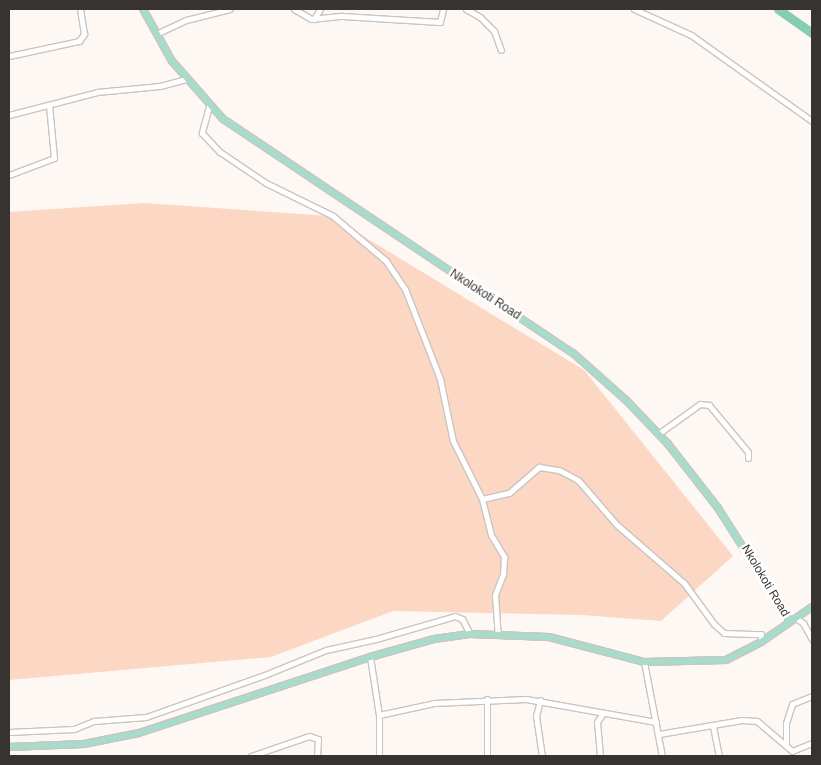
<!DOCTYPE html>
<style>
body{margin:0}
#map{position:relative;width:821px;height:765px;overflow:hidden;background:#fef8f4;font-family:Helvetica,sans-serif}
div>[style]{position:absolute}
.green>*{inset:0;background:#fbd7c4}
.river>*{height:9px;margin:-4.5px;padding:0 4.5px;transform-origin:4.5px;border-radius:4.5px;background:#87cdb6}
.roads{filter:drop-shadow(1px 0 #cbc4c0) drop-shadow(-1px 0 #cbc4c0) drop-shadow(0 1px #cbc4c0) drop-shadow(0 -1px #cbc4c0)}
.minor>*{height:5px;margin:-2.5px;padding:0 2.5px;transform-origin:2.5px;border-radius:2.5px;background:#fff}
.major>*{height:6px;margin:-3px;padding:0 3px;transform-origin:3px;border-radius:3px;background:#a7dccc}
span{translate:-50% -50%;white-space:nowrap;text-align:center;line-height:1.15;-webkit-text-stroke:5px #fff;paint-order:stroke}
.street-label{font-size:12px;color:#363331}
.frame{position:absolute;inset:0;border:10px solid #363331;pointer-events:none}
</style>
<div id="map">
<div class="green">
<div style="clip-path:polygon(144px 203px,330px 216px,584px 370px,733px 556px,661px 621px,582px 615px,393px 611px,271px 657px,9px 680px,9px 212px)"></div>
</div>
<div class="river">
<div style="left:778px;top:9px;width:42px;rotate:35.2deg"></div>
</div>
<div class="roads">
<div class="minor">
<div style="left:294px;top:9px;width:20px;rotate:30deg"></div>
<div style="left:311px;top:19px;width:31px;rotate:-6deg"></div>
<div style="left:342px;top:16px;width:98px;rotate:3.5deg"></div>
<div style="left:440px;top:22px;width:13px;rotate:-77deg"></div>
<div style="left:466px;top:9px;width:16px;rotate:30deg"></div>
<div style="left:480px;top:17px;width:20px;rotate:45deg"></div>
<div style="left:494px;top:31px;width:20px;rotate:70deg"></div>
<div style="left:634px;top:9px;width:63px;rotate:24.5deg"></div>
<div style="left:691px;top:35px;width:148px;rotate:35.4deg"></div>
<div style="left:314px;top:19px;width:12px;rotate:-59deg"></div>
<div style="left:156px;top:34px;width:33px;rotate:-25deg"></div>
<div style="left:186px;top:20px;width:45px;rotate:-14deg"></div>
<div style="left:9px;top:56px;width:72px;rotate:-12.1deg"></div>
<div style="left:79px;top:41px;width:9px;rotate:-54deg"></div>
<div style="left:84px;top:34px;width:25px;rotate:-99deg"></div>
<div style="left:209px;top:106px;width:28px;rotate:105deg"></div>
<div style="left:202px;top:133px;width:26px;rotate:47deg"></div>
<div style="left:220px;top:152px;width:55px;rotate:34deg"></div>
<div style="left:266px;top:183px;width:75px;rotate:26.2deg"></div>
<div style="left:333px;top:216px;width:70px;rotate:40.3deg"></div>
<div style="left:386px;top:261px;width:34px;rotate:56deg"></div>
<div style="left:405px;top:289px;width:97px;rotate:68.7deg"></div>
<div style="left:440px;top:379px;width:63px;rotate:78.2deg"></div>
<div style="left:453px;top:441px;width:65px;rotate:63.4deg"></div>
<div style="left:482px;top:499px;width:28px;rotate:-13deg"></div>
<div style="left:509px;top:493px;width:40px;rotate:-41deg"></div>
<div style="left:539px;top:467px;width:20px;rotate:9deg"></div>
<div style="left:559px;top:470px;width:21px;rotate:28deg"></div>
<div style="left:578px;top:480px;width:60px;rotate:49.1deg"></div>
<div style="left:617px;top:525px;width:89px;rotate:40.9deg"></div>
<div style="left:684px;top:583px;width:51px;rotate:53.8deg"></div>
<div style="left:714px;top:624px;width:13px;rotate:42deg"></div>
<div style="left:724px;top:633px;width:37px;rotate:2deg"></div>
<div style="left:761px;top:634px;width:8px;rotate:90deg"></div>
<div style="left:9px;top:115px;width:91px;rotate:-14.6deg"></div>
<div style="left:97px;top:92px;width:63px;rotate:-5.4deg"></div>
<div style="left:160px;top:86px;width:27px;rotate:-15deg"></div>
<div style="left:9px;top:175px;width:48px;rotate:-20.7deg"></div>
<div style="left:54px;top:158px;width:53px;rotate:-95.4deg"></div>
<div style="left:658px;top:434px;width:52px;rotate:-35.5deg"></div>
<div style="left:700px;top:404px;width:9px;rotate:6deg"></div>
<div style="left:709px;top:405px;width:61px;rotate:50.3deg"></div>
<div style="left:748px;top:452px;width:6px;rotate:90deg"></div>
<div style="left:482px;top:499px;width:37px;rotate:76deg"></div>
<div style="left:491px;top:535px;width:26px;rotate:59deg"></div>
<div style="left:504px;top:557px;width:17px;rotate:93deg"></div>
<div style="left:503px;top:574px;width:22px;rotate:111deg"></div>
<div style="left:495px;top:595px;width:39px;rotate:86deg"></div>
<div style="left:796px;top:618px;width:9px;rotate:36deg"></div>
<div style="left:803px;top:623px;width:18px;rotate:61deg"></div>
<div style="left:370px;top:657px;width:59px;rotate:81.2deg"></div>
<div style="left:379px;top:715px;width:41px;rotate:90deg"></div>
<div style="left:644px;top:662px;width:96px;rotate:79.2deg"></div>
<div style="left:540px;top:700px;width:16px;rotate:104deg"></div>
<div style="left:536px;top:716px;width:40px;rotate:81.5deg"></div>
<div style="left:379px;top:715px;width:56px;rotate:-12.3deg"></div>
<div style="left:434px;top:703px;width:92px;rotate:-2.5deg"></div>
<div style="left:526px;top:699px;width:132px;rotate:10deg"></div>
<div style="left:713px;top:726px;width:31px;rotate:79deg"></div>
<div style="left:9px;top:732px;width:65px;rotate:-2.6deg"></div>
<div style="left:74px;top:729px;width:22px;rotate:-22deg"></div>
<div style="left:94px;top:721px;width:52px;rotate:-4.4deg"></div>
<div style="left:146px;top:717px;width:123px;rotate:-19.5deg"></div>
<div style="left:262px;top:676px;width:69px;rotate:-22.1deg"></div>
<div style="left:326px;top:650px;width:51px;rotate:-12.4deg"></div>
<div style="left:376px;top:639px;width:82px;rotate:-16.2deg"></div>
<div style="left:455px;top:616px;width:8px;rotate:23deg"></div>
<div style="left:462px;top:619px;width:17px;rotate:62deg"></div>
<div style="left:659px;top:734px;width:84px;rotate:-9.6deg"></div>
<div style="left:742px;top:720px;width:15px;rotate:4deg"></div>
<div style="left:757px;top:721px;width:46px;rotate:40.6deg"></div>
<div style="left:786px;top:743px;width:20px;rotate:-90deg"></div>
<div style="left:786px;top:723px;width:20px;rotate:-72deg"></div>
<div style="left:792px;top:704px;width:22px;rotate:-22deg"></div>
<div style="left:792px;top:751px;width:22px;rotate:-22deg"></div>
<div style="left:251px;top:756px;width:61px;rotate:-19deg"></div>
<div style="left:309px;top:736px;width:9px;rotate:18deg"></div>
<div style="left:318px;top:739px;width:17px;rotate:93deg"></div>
<div style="left:487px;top:756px;width:57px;rotate:-90deg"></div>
<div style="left:600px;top:756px;width:34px;rotate:-95deg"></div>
<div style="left:597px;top:722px;width:11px;rotate:-56deg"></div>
</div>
<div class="major">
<div style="left:143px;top:9px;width:60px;rotate:60.9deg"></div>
<div style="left:172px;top:61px;width:77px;rotate:48.7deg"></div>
<div style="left:223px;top:119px;width:421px;rotate:33.8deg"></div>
<div style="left:573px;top:353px;width:71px;rotate:41.6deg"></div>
<div style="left:626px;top:400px;width:61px;rotate:46.3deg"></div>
<div style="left:668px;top:444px;width:81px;rotate:52deg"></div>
<div style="left:718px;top:508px;width:134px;rotate:57.5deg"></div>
<div style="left:9px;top:747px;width:75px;rotate:-2.3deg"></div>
<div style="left:84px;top:744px;width:56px;rotate:-11.3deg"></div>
<div style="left:139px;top:733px;width:243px;rotate:-18.2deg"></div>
<div style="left:370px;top:657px;width:66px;rotate:-15.7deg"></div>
<div style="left:434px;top:639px;width:36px;rotate:-8deg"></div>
<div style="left:470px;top:634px;width:79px;rotate:2.2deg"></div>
<div style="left:549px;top:637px;width:98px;rotate:14.7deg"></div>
<div style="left:644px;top:662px;width:82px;rotate:-1.4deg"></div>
<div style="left:726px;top:660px;width:39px;rotate:-27deg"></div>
<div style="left:761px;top:642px;width:62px;rotate:-34.5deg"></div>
</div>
</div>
<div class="street-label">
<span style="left:485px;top:295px;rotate:33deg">Nkolokoti Road</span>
<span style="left:765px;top:581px;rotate:59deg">Nkolokoti Road</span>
</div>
<div class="frame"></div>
</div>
